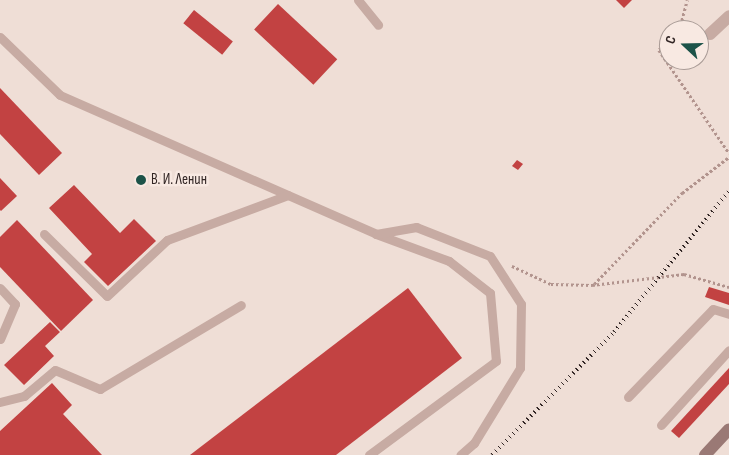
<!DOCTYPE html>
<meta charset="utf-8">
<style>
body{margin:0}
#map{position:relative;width:729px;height:455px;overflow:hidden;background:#efded6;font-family:"Sofia Sans Condensed",sans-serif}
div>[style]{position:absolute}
.building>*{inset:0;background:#c24242;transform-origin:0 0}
.path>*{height:2.5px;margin-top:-1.25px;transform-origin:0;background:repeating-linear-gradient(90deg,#b2948e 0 2.5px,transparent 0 5px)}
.lane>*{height:9px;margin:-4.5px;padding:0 4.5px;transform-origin:4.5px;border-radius:4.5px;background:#c7aba3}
.street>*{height:12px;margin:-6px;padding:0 6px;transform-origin:6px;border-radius:6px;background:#c7aba3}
.secondary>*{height:12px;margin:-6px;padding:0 6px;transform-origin:6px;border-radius:6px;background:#9a7975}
.rail>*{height:4px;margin-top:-2px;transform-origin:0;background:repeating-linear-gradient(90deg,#322625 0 1px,transparent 0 5px)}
.dots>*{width:14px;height:14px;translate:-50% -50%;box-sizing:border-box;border:2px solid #f8e9e2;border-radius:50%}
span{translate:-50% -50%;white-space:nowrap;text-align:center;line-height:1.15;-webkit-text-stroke:5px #f8e9e2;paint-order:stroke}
.poi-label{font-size:15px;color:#322625}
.left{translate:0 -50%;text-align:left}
.north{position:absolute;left:659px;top:20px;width:50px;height:50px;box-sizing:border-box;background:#f8e9e2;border:1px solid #a99b96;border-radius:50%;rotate:291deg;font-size:14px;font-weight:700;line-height:20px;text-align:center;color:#322625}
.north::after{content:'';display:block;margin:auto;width:18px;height:22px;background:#1c5248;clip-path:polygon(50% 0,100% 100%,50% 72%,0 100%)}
</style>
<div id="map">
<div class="building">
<div style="clip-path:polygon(616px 0,632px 0,624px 8px)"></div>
<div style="left:278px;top:4px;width:81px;height:35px;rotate:43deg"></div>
<div style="left:194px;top:10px;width:50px;height:17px;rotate:39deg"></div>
<div style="clip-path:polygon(0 88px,62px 153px,39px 175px,0 134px)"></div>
<div style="clip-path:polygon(517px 160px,523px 164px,518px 170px,512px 166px)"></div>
<div style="clip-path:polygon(0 178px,17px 196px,1px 211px,0 210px)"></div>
<div style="clip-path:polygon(74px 185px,120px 233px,134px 219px,156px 241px,108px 286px,84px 262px,92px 254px,49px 208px)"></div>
<div style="clip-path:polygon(17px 220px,93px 300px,61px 331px,0 267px,0 237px)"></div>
<div style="clip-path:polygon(709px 287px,729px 293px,729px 305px,705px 297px)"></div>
<div style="clip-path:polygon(408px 288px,462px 358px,336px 455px,190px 455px)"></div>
<div style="clip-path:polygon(50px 322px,60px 332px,45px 346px,54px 356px,24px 385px,4px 365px)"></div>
<div style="clip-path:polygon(729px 368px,729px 384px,679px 438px,671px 431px)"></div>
<div style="clip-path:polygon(52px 383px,72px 405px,63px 414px,102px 455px,0 455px,0 431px)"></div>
</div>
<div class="path">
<div style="left:679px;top:30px;width:31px;rotate:-75deg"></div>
<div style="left:669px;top:42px;width:13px;rotate:141deg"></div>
<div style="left:659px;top:50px;width:125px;rotate:55.8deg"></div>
<div style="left:512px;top:266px;width:43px;rotate:24.8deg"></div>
<div style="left:551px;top:284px;width:41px;rotate:1.4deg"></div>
<div style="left:592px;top:285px;width:93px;rotate:-6.8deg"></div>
<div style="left:684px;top:274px;width:47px;rotate:16.1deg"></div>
<div style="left:594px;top:284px;width:127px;rotate:-46deg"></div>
<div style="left:682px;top:193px;width:59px;rotate:-37.5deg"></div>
</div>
<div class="lane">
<div style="left:358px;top:0;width:32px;rotate:51deg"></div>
<div style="left:0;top:37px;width:83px;rotate:44deg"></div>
<div style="left:60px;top:95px;width:345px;rotate:23.7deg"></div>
<div style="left:376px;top:234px;width:78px;rotate:20.3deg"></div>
<div style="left:449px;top:261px;width:52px;rotate:38deg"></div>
<div style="left:490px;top:293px;width:68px;rotate:85deg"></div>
<div style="left:496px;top:361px;width:158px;rotate:143.5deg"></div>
<div style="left:44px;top:234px;width:88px;rotate:44.5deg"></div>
<div style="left:107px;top:296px;width:82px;rotate:-43deg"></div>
<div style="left:167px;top:240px;width:129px;rotate:-20.4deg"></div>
<div style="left:376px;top:234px;width:41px;rotate:-9.9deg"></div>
<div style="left:416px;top:227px;width:79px;rotate:21.4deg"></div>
<div style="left:490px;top:256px;width:57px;rotate:57.1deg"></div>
<div style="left:521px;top:304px;width:64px;rotate:90.9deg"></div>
<div style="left:520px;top:368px;width:88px;rotate:121.5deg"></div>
<div style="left:474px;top:443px;width:18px;rotate:139deg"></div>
<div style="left:0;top:288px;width:22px;rotate:47deg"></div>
<div style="left:15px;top:304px;width:38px;rotate:113deg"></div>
<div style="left:628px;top:397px;width:122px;rotate:-46deg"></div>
<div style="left:713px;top:309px;width:17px;rotate:17deg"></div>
<div style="left:0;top:402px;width:25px;rotate:-14deg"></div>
<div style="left:24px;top:396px;width:40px;rotate:-40deg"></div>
<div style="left:55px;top:370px;width:49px;rotate:22.9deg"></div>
<div style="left:100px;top:389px;width:164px;rotate:-30.8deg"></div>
<div style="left:661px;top:425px;width:101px;rotate:-47.8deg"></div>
</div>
<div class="street">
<div style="left:710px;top:34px;width:26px;rotate:-43deg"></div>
</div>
<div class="secondary">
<div style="left:705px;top:455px;width:35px;rotate:-47deg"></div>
</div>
<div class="rail">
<div style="left:492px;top:455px;width:173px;rotate:-45.2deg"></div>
<div style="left:614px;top:332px;width:182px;rotate:-50.8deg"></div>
</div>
<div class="dots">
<div style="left:141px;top:180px;background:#1c5248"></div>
</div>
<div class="poi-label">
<span class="left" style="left:151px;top:180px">В. И. Ленин</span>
</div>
<div class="north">С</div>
</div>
